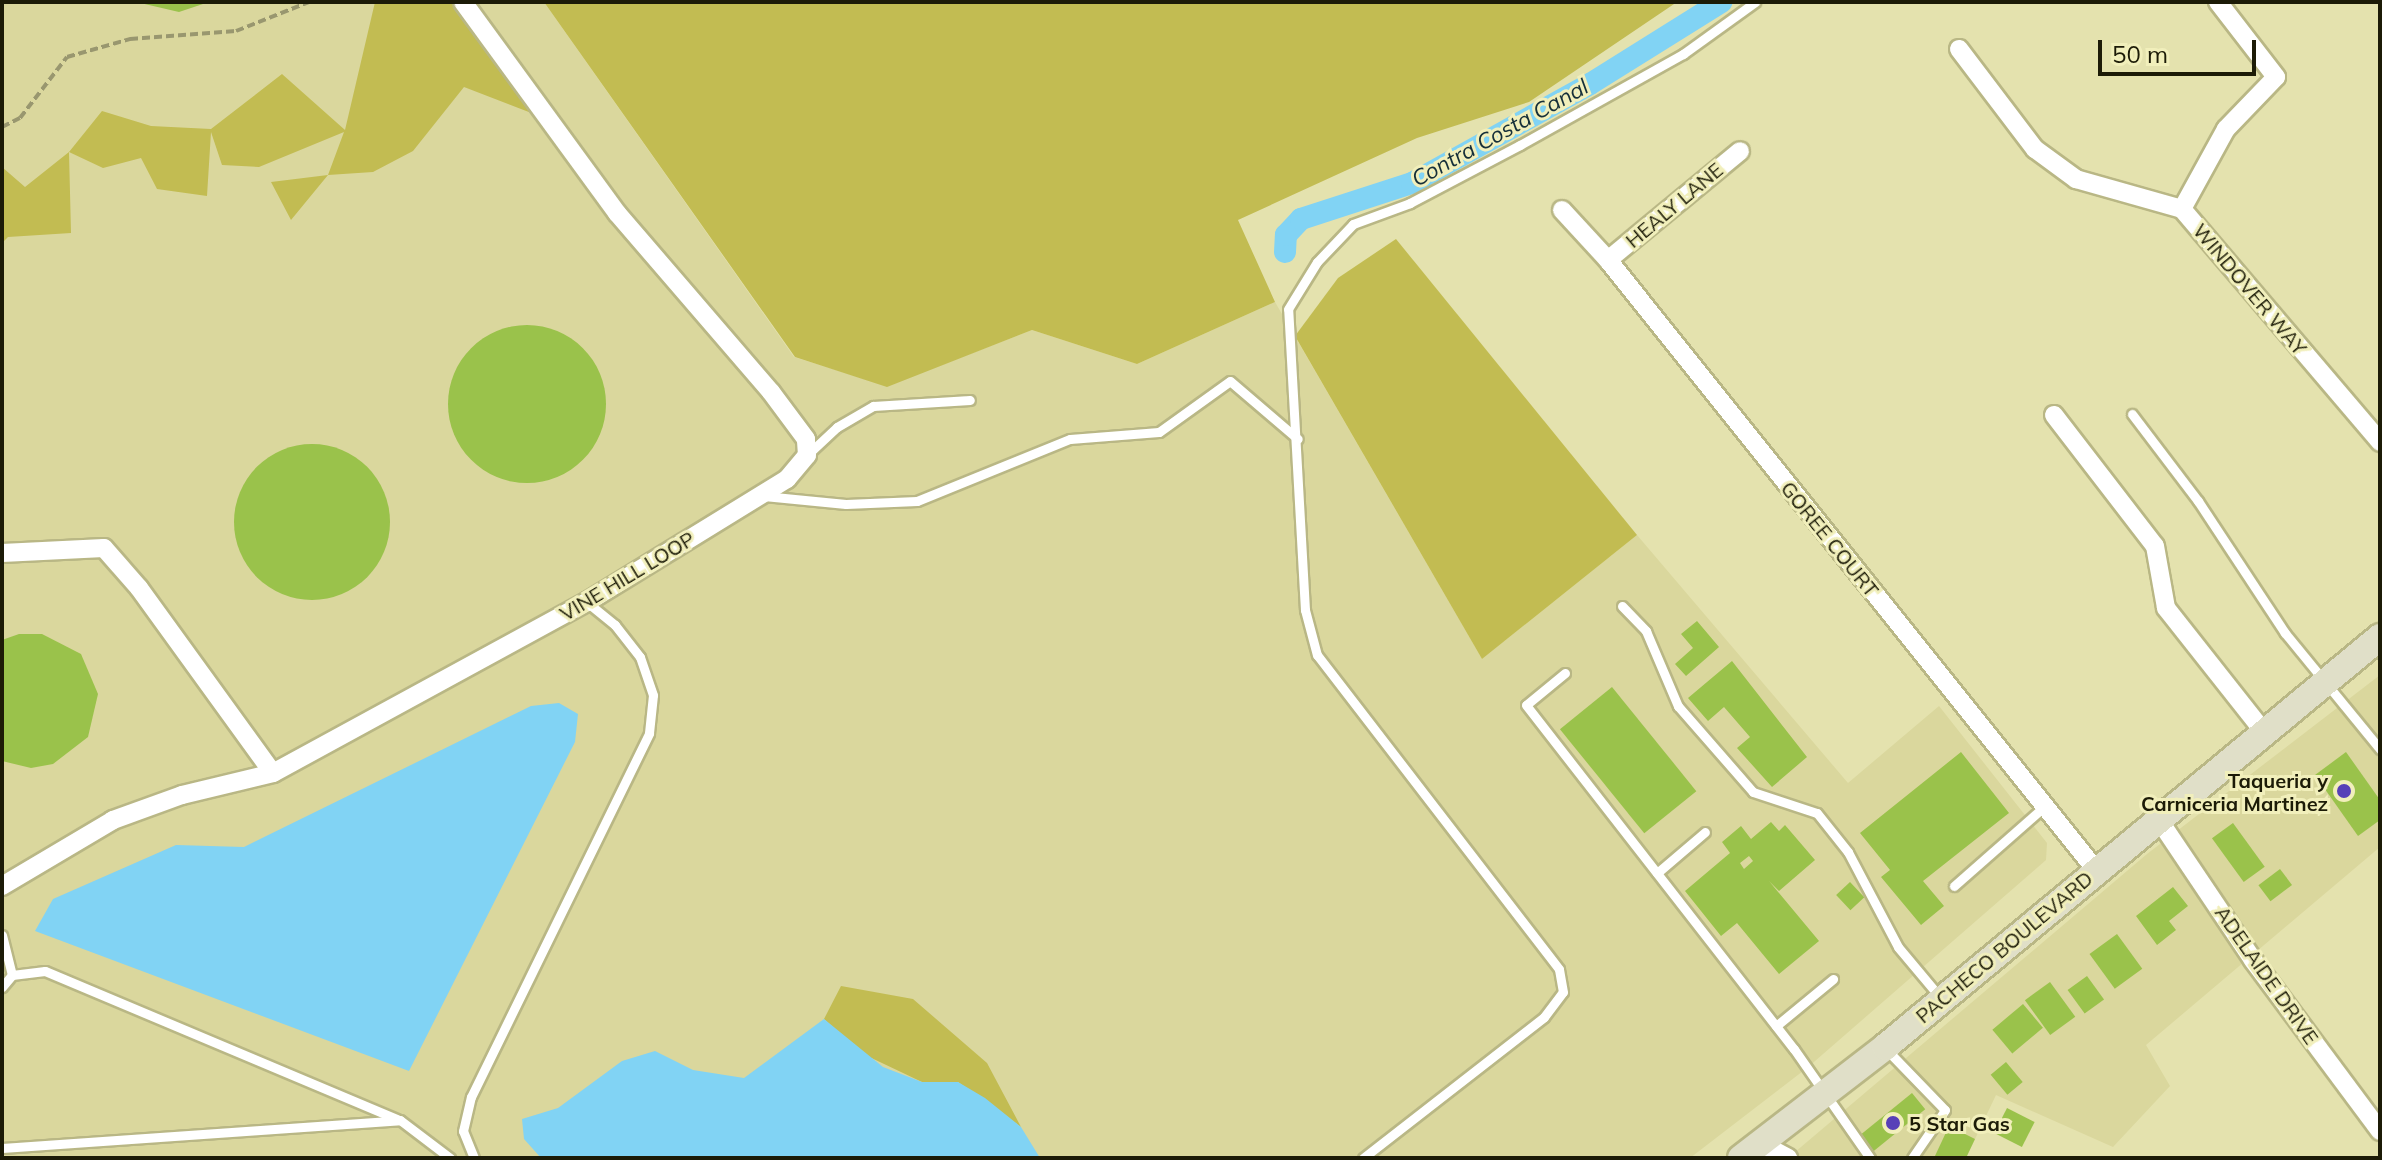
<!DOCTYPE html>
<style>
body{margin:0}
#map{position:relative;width:2382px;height:1160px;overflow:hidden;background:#e4e2ae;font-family:Mulish,sans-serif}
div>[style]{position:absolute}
.built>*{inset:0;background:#dad79d}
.green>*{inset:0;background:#c2bc52}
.water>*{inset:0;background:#81d3f4}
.canal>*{height:22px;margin:-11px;padding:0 11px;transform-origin:11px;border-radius:11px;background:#81d3f4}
.building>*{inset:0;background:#9ac24b;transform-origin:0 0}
.round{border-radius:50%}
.path>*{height:4px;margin-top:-2px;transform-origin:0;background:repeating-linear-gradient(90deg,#99976f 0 8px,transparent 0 12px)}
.roads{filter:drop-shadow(2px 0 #b9b785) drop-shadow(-2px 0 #b9b785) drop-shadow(0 2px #b9b785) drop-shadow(0 -2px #b9b785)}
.service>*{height:9px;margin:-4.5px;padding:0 4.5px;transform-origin:4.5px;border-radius:4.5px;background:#fff}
.minor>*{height:18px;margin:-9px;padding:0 9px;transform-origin:9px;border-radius:9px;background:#fff}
.secondary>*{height:26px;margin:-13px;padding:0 13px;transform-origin:13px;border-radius:13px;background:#e0dfc8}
.dots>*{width:22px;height:22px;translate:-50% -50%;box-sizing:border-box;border:4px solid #f1efbb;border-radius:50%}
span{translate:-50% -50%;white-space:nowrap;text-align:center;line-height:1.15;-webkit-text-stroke:6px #f1efbb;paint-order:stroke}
.street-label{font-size:20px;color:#1c1b07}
.poi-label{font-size:20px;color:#1c1b07;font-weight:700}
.right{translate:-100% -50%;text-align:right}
.left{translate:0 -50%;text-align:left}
.water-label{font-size:22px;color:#152f39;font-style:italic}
.frame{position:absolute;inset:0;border:4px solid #1c1b07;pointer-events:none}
.scale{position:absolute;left:2098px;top:40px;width:158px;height:36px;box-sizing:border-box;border:4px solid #1c1b07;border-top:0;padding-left:10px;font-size:24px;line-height:28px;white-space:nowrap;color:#1c1b07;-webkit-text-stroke:6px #f1efbb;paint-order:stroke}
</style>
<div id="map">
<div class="built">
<div style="clip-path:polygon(2px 2px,544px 2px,794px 357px,887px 386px,1032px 330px,1137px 364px,1275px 302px,1482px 659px,1637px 535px,1848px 783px,1939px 706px,2047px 843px,2046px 860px,1807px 1068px,1690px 1158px,2px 1158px)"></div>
<div style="clip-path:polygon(2380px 675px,2380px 847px,2146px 1045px,2170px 1086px,2113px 1147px,1996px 1095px,1966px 1158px,1788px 1158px,2147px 854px)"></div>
</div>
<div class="green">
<div style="clip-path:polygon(375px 2px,463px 2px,547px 119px,464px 87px,413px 151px,373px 172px,328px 175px,291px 220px,271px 182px,328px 175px,344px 132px,259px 167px,222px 165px,211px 132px,207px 196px,157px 189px,141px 158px,103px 168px,69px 152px,71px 233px,8px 237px,2px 243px,2px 167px,25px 187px,69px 152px,102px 111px,151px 126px,211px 129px,282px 74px,345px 130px)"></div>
<div style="clip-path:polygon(544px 2px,1677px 2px,1529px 102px,1417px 138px,1238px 220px,1275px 302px,1137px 364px,1032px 330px,887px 387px,795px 357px)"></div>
<div style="clip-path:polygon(1396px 239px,1637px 535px,1482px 659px,1295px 336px,1338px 278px)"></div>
<div style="clip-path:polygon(841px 986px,913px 999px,987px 1063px,1021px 1127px,958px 1082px,922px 1082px,863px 1054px,824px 1019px)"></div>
</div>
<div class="water">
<div style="clip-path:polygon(559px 703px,578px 714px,575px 742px,409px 1071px,35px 931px,53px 899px,176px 845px,244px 847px,531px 706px)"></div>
<div style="clip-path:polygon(824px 1019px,883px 1067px,922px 1082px,958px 1082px,985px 1098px,1021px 1127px,1040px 1158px,541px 1158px,524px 1139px,522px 1119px,558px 1108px,622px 1061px,655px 1051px,693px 1070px,744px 1078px)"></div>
</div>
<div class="canal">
<div style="left:1285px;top:252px;width:17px;rotate:-87deg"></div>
<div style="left:1286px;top:235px;width:22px;rotate:-47deg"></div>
<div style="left:1301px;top:219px;width:117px;rotate:-18deg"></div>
<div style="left:1412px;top:183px;width:204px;rotate:-29.1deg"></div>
<div style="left:1590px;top:84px;width:155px;rotate:-32deg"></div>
</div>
<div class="building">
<div style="clip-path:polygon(136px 2px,209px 2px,179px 12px)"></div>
<div class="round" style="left:448px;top:325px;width:158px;height:158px"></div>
<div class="round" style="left:234px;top:444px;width:156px;height:156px"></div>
<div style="clip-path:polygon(1697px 621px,1719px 647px,1686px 676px,1675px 664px,1693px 648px,1681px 634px)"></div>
<div style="clip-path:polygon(19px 634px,42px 634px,81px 654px,98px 694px,88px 737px,53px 764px,31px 768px,2px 761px,2px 640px)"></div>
<div style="clip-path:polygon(1732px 661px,1807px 757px,1772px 787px,1737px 748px,1750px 737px,1724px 707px,1708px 721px,1688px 698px)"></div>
<div style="left:1612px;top:687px;width:134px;height:67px;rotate:51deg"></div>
<div style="clip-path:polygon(1961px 752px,2009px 813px,1923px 881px,1944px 906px,1921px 925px,1881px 877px,1890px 870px,1860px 833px)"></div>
<div style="clip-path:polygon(2346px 752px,2380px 800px,2380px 820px,2358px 836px,2315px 775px)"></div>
<div style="clip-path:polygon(evenodd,1771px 822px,1779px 831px,1785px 825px,1815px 860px,1779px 891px,1769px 881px,1819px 941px,1779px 974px,1737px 923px,1721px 936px,1685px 891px,1730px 853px,1722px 842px,1741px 826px,1751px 839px,1771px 822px,1749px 856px,1753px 861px,1744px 869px,1740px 863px,1749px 856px)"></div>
<div style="left:2233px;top:823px;width:54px;height:26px;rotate:54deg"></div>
<div style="left:2280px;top:869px;width:20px;height:27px;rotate:53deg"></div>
<div style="left:1850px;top:882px;width:21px;height:19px;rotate:47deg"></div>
<div style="clip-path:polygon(2173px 887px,2188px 906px,2169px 921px,2176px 930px,2157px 945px,2136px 916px)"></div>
<div style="left:2117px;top:934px;width:43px;height:34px;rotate:54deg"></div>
<div style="left:2087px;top:976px;width:29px;height:24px;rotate:54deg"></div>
<div style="left:2050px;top:982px;width:43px;height:31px;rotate:54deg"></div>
<div style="left:2023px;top:1004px;width:31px;height:40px;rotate:50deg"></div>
<div style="left:2006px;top:1062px;width:26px;height:20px;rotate:50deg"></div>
<div style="left:1912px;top:1093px;width:21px;height:67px;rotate:51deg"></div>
<div style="left:2007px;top:1108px;width:31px;height:28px;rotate:27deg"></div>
<div style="clip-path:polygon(1949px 1126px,1975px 1139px,1966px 1158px,1934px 1158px)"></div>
</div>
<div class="path">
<div style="left:2px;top:127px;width:20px;rotate:-27deg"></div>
<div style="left:20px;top:118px;width:77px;rotate:-52.4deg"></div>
<div style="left:67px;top:57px;width:66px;rotate:-15.9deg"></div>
<div style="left:130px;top:39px;width:106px;rotate:-4.3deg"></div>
<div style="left:236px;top:31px;width:79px;rotate:-21.7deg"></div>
</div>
<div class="roads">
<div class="service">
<div style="left:2132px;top:414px;width:109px;rotate:52.8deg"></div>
<div style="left:2198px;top:501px;width:158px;rotate:56.6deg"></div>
<div style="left:2285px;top:633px;width:150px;rotate:50.7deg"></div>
<div style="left:807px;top:455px;width:41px;rotate:-43deg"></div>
<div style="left:837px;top:427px;width:42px;rotate:-30.3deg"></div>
<div style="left:873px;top:406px;width:97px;rotate:-3.5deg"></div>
<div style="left:764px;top:496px;width:82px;rotate:5.6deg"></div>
<div style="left:846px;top:504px;width:71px;rotate:-2.4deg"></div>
<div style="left:917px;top:501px;width:165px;rotate:-22.1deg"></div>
<div style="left:1070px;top:439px;width:89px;rotate:-4.5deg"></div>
<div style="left:1159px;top:432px;width:87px;rotate:-35.7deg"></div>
<div style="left:1230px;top:381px;width:89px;rotate:40.5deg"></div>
<div style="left:1622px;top:606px;width:35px;rotate:46deg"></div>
<div style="left:1646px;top:631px;width:82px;rotate:66.9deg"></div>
<div style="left:1678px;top:706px;width:114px;rotate:48.9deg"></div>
<div style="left:1753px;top:792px;width:67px;rotate:18.2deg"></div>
<div style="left:1817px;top:813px;width:50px;rotate:51.5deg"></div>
<div style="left:1848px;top:852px;width:107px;rotate:62.2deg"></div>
<div style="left:1898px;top:947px;width:65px;rotate:50deg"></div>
<div style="left:1565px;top:673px;width:50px;rotate:140.6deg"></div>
<div style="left:1526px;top:705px;width:436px;rotate:52.1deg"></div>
<div style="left:1794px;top:1049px;width:133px;rotate:55.1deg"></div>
<div style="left:1657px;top:873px;width:63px;rotate:-40.5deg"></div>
<div style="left:1954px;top:886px;width:124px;rotate:-41.4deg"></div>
<div style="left:2px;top:935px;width:41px;rotate:76deg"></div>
<div style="left:12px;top:975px;width:16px;rotate:130deg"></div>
<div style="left:12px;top:975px;width:33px;rotate:-7deg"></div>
<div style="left:45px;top:971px;width:382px;rotate:22.8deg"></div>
<div style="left:1776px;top:1026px;width:74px;rotate:-39.5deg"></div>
<div style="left:1885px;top:1048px;width:86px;rotate:45.9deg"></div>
<div style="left:1945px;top:1110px;width:58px;rotate:124.5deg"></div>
<div style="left:2px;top:1148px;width:399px;rotate:-4deg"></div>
<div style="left:400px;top:1120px;width:63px;rotate:37.2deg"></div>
<div style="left:474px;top:1158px;width:29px;rotate:-112deg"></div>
<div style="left:463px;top:1131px;width:35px;rotate:-77deg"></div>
<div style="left:471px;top:1097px;width:405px;rotate:-63.9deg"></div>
<div style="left:649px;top:733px;width:38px;rotate:-84deg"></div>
<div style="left:653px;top:695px;width:40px;rotate:-108.9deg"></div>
<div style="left:640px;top:657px;width:41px;rotate:-128deg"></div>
<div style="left:615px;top:625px;width:36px;rotate:-141deg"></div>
<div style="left:1363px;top:1158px;width:229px;rotate:-37.9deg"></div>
<div style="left:1544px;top:1017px;width:31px;rotate:-53deg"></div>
<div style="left:1563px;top:992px;width:23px;rotate:-100deg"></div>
<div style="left:1559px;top:969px;width:396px;rotate:-127.6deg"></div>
<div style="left:1317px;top:655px;width:47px;rotate:-104.9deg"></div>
<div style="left:1305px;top:610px;width:301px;rotate:-93.2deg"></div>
<div style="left:1288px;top:309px;width:55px;rotate:-58.3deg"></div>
<div style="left:1317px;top:262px;width:52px;rotate:-46.5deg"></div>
<div style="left:1353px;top:224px;width:61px;rotate:-20.2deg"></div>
<div style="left:1410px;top:203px;width:124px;rotate:-27.8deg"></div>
<div style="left:1520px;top:145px;width:187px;rotate:-29.2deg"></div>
<div style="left:1683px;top:54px;width:89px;rotate:-35.8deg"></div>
</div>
<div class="minor">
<div style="left:1959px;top:49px;width:126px;rotate:52.8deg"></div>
<div style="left:2035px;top:149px;width:51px;rotate:36.2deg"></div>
<div style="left:2076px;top:179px;width:110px;rotate:15.8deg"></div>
<div style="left:2182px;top:209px;width:306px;rotate:49.6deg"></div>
<div style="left:2182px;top:209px;width:91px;rotate:-61.2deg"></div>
<div style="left:2226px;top:129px;width:72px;rotate:-46.1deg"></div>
<div style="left:2276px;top:77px;width:95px;rotate:-127.7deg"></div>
<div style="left:1562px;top:210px;width:68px;rotate:47.4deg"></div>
<div style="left:1608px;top:260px;width:780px;rotate:51.35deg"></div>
<div style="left:1608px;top:260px;width:171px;rotate:-39.5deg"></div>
<div style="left:2054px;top:415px;width:165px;rotate:52.4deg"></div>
<div style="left:2155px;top:546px;width:63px;rotate:79.9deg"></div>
<div style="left:2166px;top:608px;width:157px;rotate:51.7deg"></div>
<div style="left:2px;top:553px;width:102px;rotate:-2.8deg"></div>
<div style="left:104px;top:548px;width:53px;rotate:48.8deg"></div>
<div style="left:139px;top:588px;width:228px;rotate:54.1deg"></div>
<div style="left:273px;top:773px;width:358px;rotate:-28.6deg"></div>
<div style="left:587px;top:602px;width:235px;rotate:-31.6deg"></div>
<div style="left:787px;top:479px;width:31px;rotate:-50deg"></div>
<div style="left:807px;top:455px;width:16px;rotate:-94deg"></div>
<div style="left:806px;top:439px;width:59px;rotate:-126.7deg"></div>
<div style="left:771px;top:392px;width:236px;rotate:-130.7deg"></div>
<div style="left:617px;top:213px;width:261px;rotate:-126.1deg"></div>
<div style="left:2157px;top:817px;width:172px;rotate:56.1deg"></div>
<div style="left:2253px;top:960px;width:213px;rotate:53.4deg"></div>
<div style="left:2px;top:886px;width:129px;rotate:-30.7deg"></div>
<div style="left:113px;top:820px;width:73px;rotate:-19.9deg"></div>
<div style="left:182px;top:795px;width:94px;rotate:-13.6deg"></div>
<div style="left:1760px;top:1143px;width:32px;rotate:28deg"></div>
</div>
<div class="secondary">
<div style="left:1741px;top:1158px;width:182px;rotate:-37.6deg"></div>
<div style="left:1885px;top:1047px;width:643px;rotate:-39.63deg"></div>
</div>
</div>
<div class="dots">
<div style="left:2344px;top:791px;background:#5740b8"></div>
<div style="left:1893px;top:1123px;background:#5740b8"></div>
</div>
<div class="street-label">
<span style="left:1674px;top:205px;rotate:-40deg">HEALY LANE</span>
<span style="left:2250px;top:289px;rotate:50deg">WINDOVER WAY</span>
<span style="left:1830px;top:539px;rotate:51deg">GOREE COURT</span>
<span style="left:627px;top:576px;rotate:-31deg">VINE HILL LOOP</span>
<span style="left:2004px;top:947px;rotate:-40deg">PACHECO BOULEVARD</span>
<span style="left:2267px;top:975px;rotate:55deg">ADELAIDE DRIVE</span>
</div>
<div class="poi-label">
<span class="right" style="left:2328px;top:792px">Taqueria y<br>Carniceria Martinez</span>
<span class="left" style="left:1909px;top:1123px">5 Star Gas</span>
</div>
<div class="water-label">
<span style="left:1500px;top:133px;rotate:-29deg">Contra Costa Canal</span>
</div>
<div class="frame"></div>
<div class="scale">50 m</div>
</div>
